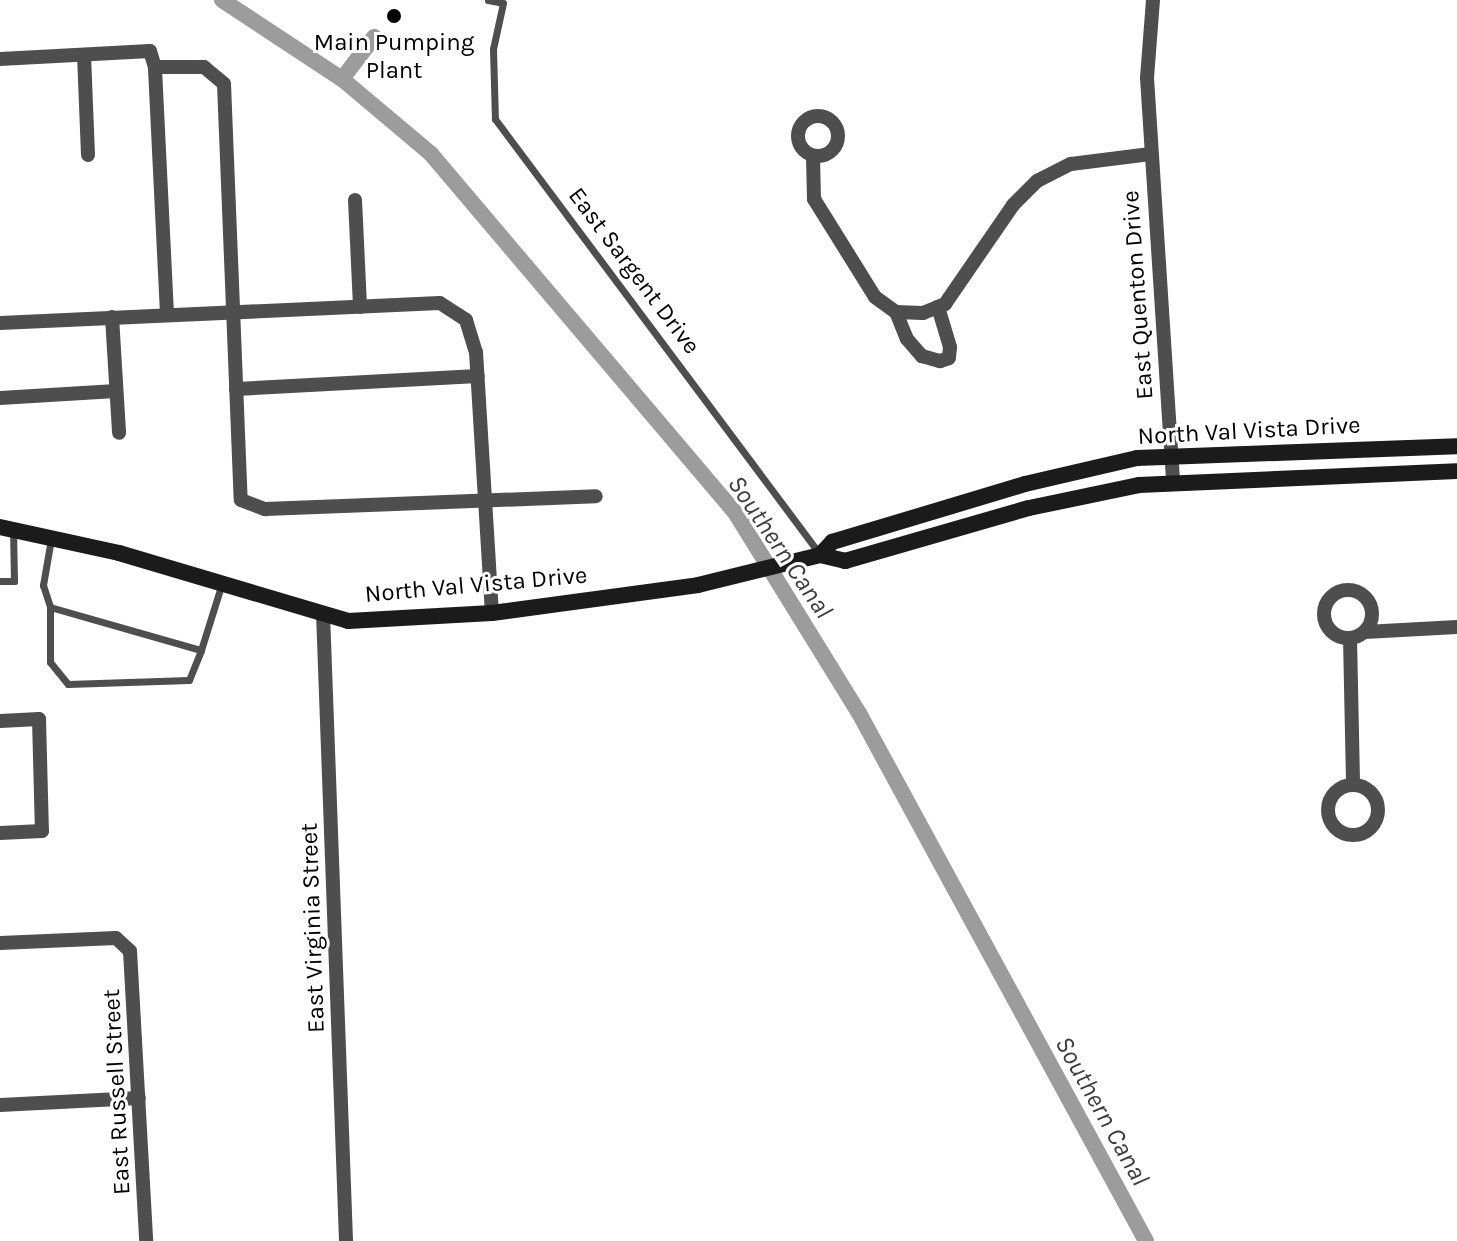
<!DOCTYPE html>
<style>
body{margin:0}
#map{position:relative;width:1457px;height:1241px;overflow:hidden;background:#fff;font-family:Karla,sans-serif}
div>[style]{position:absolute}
.canal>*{height:16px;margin:-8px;padding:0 8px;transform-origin:8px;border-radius:8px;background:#9c9c9c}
.lane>*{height:7px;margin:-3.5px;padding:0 3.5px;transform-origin:3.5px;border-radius:3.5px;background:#4e4e4e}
.street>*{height:14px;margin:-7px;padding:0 7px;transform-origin:7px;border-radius:7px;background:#4e4e4e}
.street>.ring{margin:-7px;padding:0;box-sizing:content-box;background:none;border:14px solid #4e4e4e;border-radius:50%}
.secondary>*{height:16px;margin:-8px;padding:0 8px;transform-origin:8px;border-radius:8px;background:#1b1b1b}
.dots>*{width:22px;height:22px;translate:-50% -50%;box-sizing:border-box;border:4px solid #fff;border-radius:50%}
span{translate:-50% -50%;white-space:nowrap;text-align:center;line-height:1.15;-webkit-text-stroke:6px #fff;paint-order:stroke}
.poi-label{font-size:24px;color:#000}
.street-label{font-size:24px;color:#000}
.water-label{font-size:26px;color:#3d3d3d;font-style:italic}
</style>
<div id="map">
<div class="canal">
<div style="left:222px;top:0;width:144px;rotate:33.4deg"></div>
<div style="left:342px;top:79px;width:116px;rotate:40.1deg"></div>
<div style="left:431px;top:154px;width:472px;rotate:49.7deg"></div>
<div style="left:736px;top:514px;width:234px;rotate:58.3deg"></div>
<div style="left:859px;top:713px;width:601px;rotate:61.47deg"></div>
<div style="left:342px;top:79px;width:53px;rotate:-52.7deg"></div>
</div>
<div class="lane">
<div style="left:488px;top:0;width:15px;rotate:11deg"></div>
<div style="left:503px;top:3px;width:47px;rotate:102.3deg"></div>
<div style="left:493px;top:49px;width:70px;rotate:88.4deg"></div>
<div style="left:495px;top:119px;width:542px;rotate:53.26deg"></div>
<div style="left:51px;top:539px;width:47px;rotate:99.9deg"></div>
<div style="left:43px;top:585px;width:23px;rotate:72deg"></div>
<div style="left:50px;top:607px;width:157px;rotate:15.9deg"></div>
<div style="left:201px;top:650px;width:67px;rotate:-72.6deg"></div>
<div style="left:0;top:581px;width:14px"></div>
<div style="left:14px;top:581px;width:52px;rotate:-91.1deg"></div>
<div style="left:50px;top:607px;width:55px;rotate:90deg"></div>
<div style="left:50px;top:662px;width:28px;rotate:51deg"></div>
<div style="left:68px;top:684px;width:121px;rotate:-1.9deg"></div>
<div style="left:189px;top:680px;width:32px;rotate:-68deg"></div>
</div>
<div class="street">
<div style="left:1153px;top:0;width:78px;rotate:94.4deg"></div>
<div style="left:1147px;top:78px;width:404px;rotate:86.3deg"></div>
<div style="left:84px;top:55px;width:100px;rotate:87.7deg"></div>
<div style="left:0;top:59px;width:150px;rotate:-3.1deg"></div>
<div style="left:150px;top:51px;width:17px;rotate:73deg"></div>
<div class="ring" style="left:798px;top:116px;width:26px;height:26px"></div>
<div style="left:813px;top:156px;width:43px;rotate:88.7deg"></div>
<div style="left:814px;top:199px;width:115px;rotate:58.1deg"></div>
<div style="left:875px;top:297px;width:26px;rotate:36deg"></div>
<div style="left:896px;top:312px;width:27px;rotate:2deg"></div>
<div style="left:923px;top:313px;width:24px;rotate:-22deg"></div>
<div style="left:945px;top:304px;width:120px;rotate:-55.5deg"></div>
<div style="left:1013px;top:205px;width:34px;rotate:-45deg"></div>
<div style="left:1037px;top:181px;width:38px;rotate:-27deg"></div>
<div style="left:1071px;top:164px;width:80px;rotate:-7.2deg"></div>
<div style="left:355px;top:200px;width:107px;rotate:87.3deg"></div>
<div style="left:896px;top:312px;width:29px;rotate:68deg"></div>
<div style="left:907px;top:339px;width:23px;rotate:49deg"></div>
<div style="left:922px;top:356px;width:19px;rotate:16deg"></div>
<div style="left:940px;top:361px;width:9px;rotate:-18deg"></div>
<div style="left:949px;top:358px;width:11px;rotate:-85deg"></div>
<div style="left:950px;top:347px;width:42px;rotate:-106.7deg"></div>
<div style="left:167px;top:314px;width:247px;rotate:-92.8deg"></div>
<div style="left:155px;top:67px;width:49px"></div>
<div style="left:204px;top:67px;width:26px;rotate:40deg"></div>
<div style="left:224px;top:84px;width:416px;rotate:87.7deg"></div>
<div style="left:241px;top:500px;width:26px;rotate:21deg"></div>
<div style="left:265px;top:509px;width:331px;rotate:-2.2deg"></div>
<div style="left:112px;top:317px;width:116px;rotate:86.5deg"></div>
<div style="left:0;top:323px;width:440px;rotate:-2.6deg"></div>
<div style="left:440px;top:303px;width:31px;rotate:33deg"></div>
<div style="left:466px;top:320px;width:34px;rotate:73deg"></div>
<div style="left:476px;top:352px;width:261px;rotate:86.5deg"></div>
<div style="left:236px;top:389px;width:242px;rotate:-3.1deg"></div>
<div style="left:0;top:398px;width:116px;rotate:-3.5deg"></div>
<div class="ring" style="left:1324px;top:590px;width:34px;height:34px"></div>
<div style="left:323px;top:613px;width:628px;rotate:87.9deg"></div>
<div style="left:1365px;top:632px;width:92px;rotate:-3.1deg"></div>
<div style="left:1350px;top:638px;width:147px;rotate:88.8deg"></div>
<div style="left:0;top:721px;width:39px;rotate:-3deg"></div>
<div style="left:39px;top:719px;width:112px;rotate:88.5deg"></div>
<div style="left:42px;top:831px;width:42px;rotate:177.3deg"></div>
<div class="ring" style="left:1328px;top:785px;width:36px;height:36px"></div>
<div style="left:0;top:943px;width:116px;rotate:-2.5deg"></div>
<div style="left:116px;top:938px;width:19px;rotate:43deg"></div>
<div style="left:130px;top:951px;width:290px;rotate:86.8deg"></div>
<div style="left:0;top:1105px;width:139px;rotate:-2.9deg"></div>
</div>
<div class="secondary">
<div style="left:0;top:527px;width:122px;rotate:12.3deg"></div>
<div style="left:119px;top:553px;width:239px;rotate:16.5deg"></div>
<div style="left:348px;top:621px;width:144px;rotate:-3.2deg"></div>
<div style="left:492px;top:613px;width:208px;rotate:-7.7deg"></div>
<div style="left:698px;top:585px;width:126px;rotate:-13.8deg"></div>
<div style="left:820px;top:555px;width:26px;rotate:13deg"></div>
<div style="left:845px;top:561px;width:191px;rotate:-16.1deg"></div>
<div style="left:1029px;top:508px;width:112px;rotate:-11.8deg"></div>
<div style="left:1139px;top:485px;width:318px;rotate:-2.5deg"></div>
<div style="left:820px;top:555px;width:18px;rotate:-47deg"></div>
<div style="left:832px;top:542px;width:202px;rotate:-16.7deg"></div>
<div style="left:1025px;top:484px;width:115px;rotate:-13.1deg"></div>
<div style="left:1137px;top:458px;width:320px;rotate:-2.1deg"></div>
</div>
<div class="dots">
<div style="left:394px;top:16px;background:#000"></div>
</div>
<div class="poi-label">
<span style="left:394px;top:57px">Main Pumping<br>Plant</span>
</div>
<div class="street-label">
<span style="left:634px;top:271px;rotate:53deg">East Sargent Drive</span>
<span style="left:1138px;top:295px;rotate:-94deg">East Quenton Drive</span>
<span style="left:1249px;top:431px;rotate:-3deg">North Val Vista Drive</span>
<span style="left:476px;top:585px;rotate:-5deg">North Val Vista Drive</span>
<span style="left:313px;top:928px;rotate:-92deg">East Virginia Street</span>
<span style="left:117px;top:1092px;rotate:-93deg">East Russell Street</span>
</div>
<div class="water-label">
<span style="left:780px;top:547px;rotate:56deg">Southern Canal</span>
<span style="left:1102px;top:1111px;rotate:61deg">Southern Canal</span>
</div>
</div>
